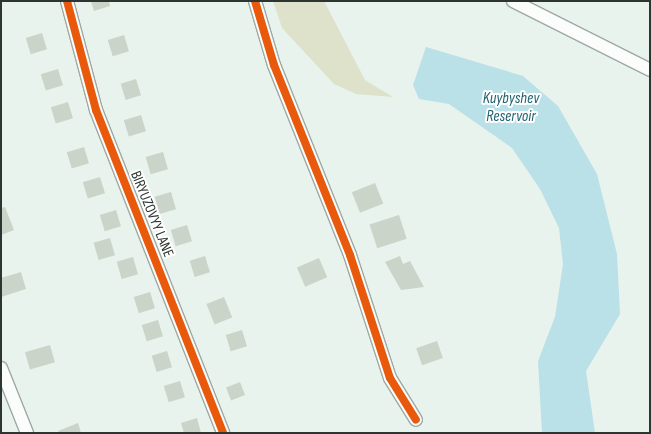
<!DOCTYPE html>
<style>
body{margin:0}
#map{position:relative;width:651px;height:434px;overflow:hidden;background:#e7f3ec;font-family:"Sofia Sans Condensed",sans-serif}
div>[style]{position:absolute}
.green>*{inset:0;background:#dfe2cb}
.water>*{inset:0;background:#bae0e8}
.building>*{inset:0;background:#cad4c9;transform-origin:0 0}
.roads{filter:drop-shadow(1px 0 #9fa8a3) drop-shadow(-1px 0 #9fa8a3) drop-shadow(0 1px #9fa8a3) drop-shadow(0 -1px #9fa8a3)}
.street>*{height:12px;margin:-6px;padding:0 6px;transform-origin:6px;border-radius:6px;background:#fbfdfc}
.cycleway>*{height:8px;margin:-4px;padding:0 4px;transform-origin:4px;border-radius:4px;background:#e8590c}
span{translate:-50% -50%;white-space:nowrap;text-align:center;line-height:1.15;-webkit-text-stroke:4px #fff;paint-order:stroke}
.street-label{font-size:15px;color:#2d3530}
.water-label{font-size:16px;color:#206170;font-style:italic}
.frame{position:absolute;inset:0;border:2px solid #2d3530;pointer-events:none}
</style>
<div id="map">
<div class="green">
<div style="clip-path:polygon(273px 1px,324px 1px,365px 80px,393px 97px,356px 94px,334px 84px,282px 28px)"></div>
</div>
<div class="water">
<div style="clip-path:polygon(426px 47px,523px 76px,558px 106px,597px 174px,617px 254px,620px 314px,586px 371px,595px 433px,542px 433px,538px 361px,555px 317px,563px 264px,559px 228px,540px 189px,512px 148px,449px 104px,419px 99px,413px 85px)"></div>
</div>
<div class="building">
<div style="clip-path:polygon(91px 1px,109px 1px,110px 6px,94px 11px)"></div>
<div style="left:42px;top:33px;width:17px;height:17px;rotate:73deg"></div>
<div style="left:124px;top:35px;width:17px;height:17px;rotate:73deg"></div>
<div style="left:58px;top:69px;width:17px;height:18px;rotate:73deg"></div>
<div style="left:136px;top:79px;width:17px;height:16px;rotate:73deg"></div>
<div style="left:68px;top:102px;width:17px;height:18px;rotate:73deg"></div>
<div style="left:141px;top:115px;width:17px;height:18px;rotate:73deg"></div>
<div style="left:84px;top:147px;width:17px;height:18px;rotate:73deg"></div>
<div style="left:163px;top:152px;width:18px;height:18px;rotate:74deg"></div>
<div style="left:100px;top:177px;width:17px;height:18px;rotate:73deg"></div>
<div style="left:375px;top:183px;width:22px;height:25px;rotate:68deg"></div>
<div style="left:171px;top:192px;width:18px;height:17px;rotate:74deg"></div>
<div style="clip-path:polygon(5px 207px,14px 230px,1px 235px,1px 208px)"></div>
<div style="left:116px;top:210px;width:17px;height:17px;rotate:73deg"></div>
<div style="left:399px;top:215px;width:25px;height:31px;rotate:72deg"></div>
<div style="left:187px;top:225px;width:17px;height:17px;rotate:73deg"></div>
<div style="left:110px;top:238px;width:18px;height:17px;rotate:74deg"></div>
<div style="left:205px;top:256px;width:17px;height:16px;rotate:73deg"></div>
<div style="clip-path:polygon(400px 256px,403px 264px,410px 261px,424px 287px,401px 290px,385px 262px)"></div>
<div style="left:133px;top:257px;width:18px;height:17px;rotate:74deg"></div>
<div style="left:319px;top:258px;width:21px;height:24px;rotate:67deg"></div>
<div style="clip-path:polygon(21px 272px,26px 289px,1px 297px,1px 278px)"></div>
<div style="left:150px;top:292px;width:17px;height:17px;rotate:73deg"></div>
<div style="left:224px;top:297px;width:22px;height:19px;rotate:68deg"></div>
<div style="left:158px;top:320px;width:17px;height:17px;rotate:73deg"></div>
<div style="left:242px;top:330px;width:17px;height:17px;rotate:73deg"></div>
<div style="left:437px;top:341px;width:18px;height:22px;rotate:71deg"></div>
<div style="left:50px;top:345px;width:18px;height:26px;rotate:74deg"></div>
<div style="left:167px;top:351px;width:17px;height:16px;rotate:73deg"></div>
<div style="left:180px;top:381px;width:17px;height:17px;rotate:73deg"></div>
<div style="left:240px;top:382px;width:14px;height:15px;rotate:69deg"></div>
<div style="clip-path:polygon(197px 418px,201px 433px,184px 433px,181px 423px)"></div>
<div style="clip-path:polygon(78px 423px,81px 433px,59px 433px,58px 431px)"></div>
</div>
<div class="roads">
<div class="street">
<div style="left:67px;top:1px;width:113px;rotate:75.1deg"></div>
<div style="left:96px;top:110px;width:347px;rotate:68.5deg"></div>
<div style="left:255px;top:1px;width:67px;rotate:73.5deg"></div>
<div style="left:274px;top:65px;width:205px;rotate:68.2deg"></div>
<div style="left:350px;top:255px;width:129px;rotate:72deg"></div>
<div style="left:390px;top:378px;width:49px;rotate:58.2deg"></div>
<div style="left:513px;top:1px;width:153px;rotate:26.7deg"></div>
<div style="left:1px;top:368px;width:70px;rotate:68.2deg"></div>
</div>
</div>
<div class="cycleway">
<div style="left:67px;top:1px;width:113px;rotate:75.1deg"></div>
<div style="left:96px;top:110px;width:347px;rotate:68.5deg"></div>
<div style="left:255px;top:1px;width:67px;rotate:73.5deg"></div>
<div style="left:274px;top:65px;width:205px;rotate:68.2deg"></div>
<div style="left:350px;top:255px;width:129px;rotate:72deg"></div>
<div style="left:390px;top:378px;width:49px;rotate:58.2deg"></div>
</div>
<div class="street-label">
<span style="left:152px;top:214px;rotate:68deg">BIRYUZOVYY LANE</span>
</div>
<div class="water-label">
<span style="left:511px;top:108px">Kuybyshev<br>Reservoir</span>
</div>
<div class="frame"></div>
</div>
